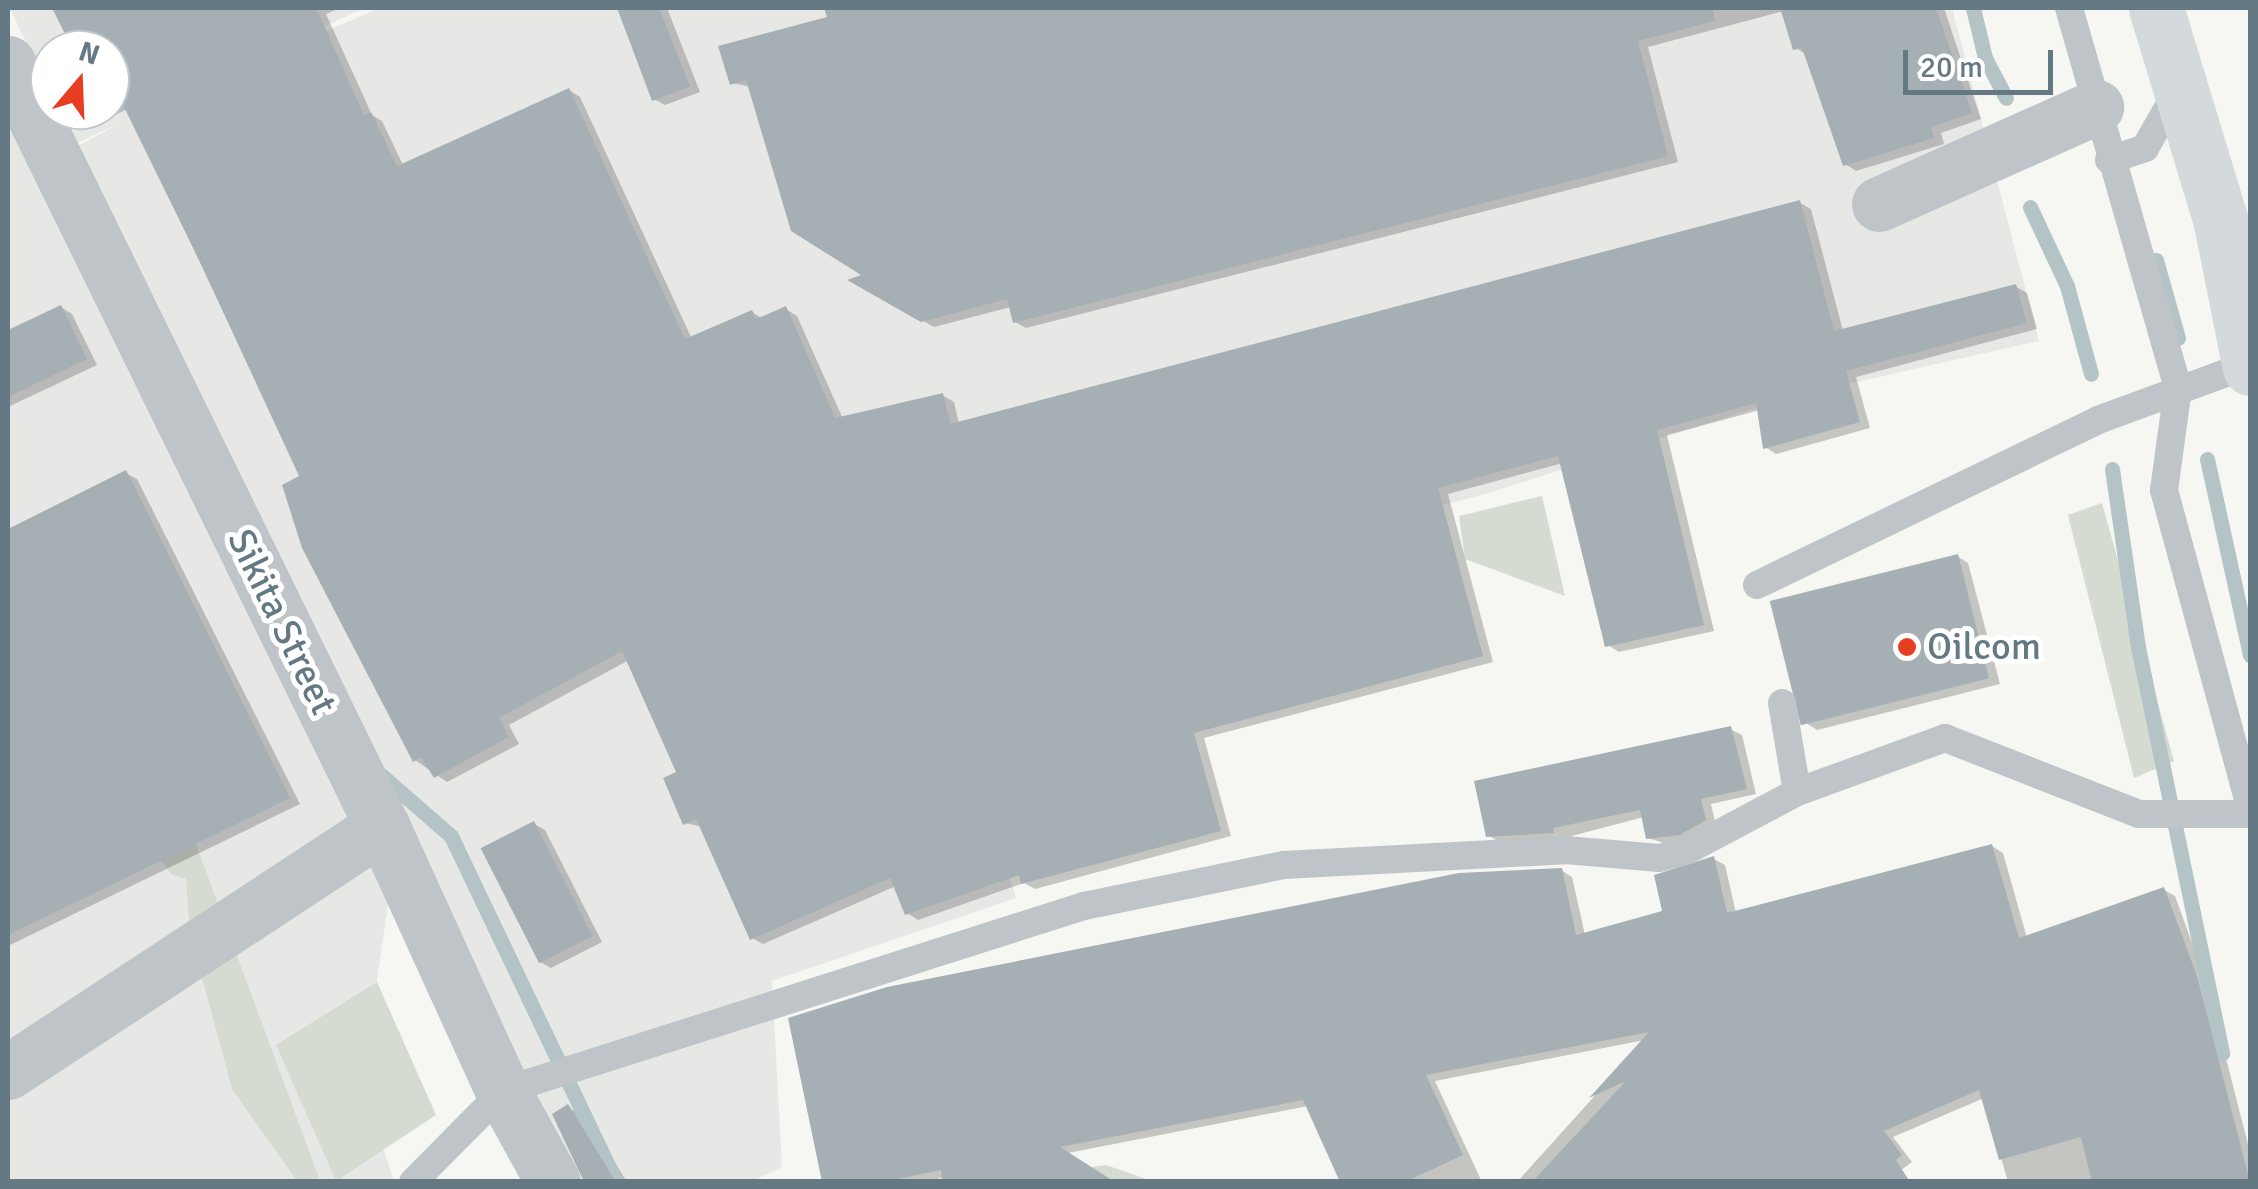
<!DOCTYPE html>
<style>
body{margin:0}
#map{position:relative;width:2258px;height:1189px;overflow:hidden;background:#f6f6f2;font-family:Signika,sans-serif}
div>[style]{position:absolute}
.built>*{inset:0;background:#e7e8e6}
.green>*{inset:0;background:#d6dbd2}
.shadow>*{inset:0;background:#0003}
.stream>*{height:15px;margin:-7.5px;padding:0 7.5px;transform-origin:7.5px;border-radius:7.5px;background:#b4c4c6}
.building>*{inset:0;background:#a6b0b4;transform-origin:0 0}
.lane>*{height:28px;margin:-14px;padding:0 14px;transform-origin:14px;border-radius:14px;background:#bec4c7}
.street>*{height:55px;margin:-27.5px;padding:0 27.5px;transform-origin:27.5px;border-radius:27.5px;background:#bec4c7}
.primary>*{height:55px;margin:-27.5px;padding:0 27.5px;transform-origin:27.5px;border-radius:27.5px;background:#d4d9dc}
.dots>*{width:28px;height:28px;translate:-50% -50%;box-sizing:border-box;border:5px solid #fff;border-radius:50%}
span{translate:-50% -50%;white-space:nowrap;text-align:center;line-height:1.15;-webkit-text-stroke:10px #fff;paint-order:stroke}
.street-label{font-size:38px;color:#647984}
.poi-label{font-size:38px;color:#647984}
.left{translate:0 -50%;text-align:left}
.frame{position:absolute;inset:0;border:10px solid #647984;pointer-events:none}
.north{position:absolute;left:30px;top:30px;width:100px;height:100px;box-sizing:border-box;background:#fff;border:2px solid #c1c9ce;border-radius:50%;rotate:19deg;font-size:28px;font-weight:700;line-height:40px;text-align:center;color:#647984}
.north::after{content:'';display:block;margin:auto;width:35px;height:45px;background:#e73d22;clip-path:polygon(50% 0,100% 100%,50% 72%,0 100%)}
.scale{position:absolute;left:1903px;top:50px;width:150px;height:45px;box-sizing:border-box;border:5px solid #647984;border-top:0;padding-left:12px;font-size:30px;line-height:35px;white-space:nowrap;color:#647984;-webkit-text-stroke:8px #fff;paint-order:stroke}
</style>
<div id="map">
<div class="built">
<div style="clip-path:polygon(10px 8px,364px 8px,73px 145px,57px 110px,110px 110px,110px 50px,50px 50px,50px 95px)"></div>
<div style="clip-path:polygon(380px 8px,1952px 8px,2039px 341px,1794px 396px,1485px 494px,936px 638px,1016px 898px,772px 981px,782px 1167px,752px 1181px,584px 1181px,372px 800px,63px 154px,153px 105px)"></div>
<div style="clip-path:polygon(8px 100px,170px 422px,388px 905px,362px 1082px,394px 1181px,8px 1181px)"></div>
</div>
<div class="green">
<div style="clip-path:polygon(1542px 496px,1565px 596px,1465px 559px,1459px 516px)"></div>
<div style="clip-path:polygon(2102px 503px,2174px 761px,2134px 778px,2068px 515px)"></div>
<div style="clip-path:polygon(165px 760px,319px 1178px,297px 1181px,232px 1089px,190px 933px,186px 879px,171px 874px,155px 851px)"></div>
<div style="clip-path:polygon(377px 982px,436px 1115px,336px 1181px,276px 1045px)"></div>
<div style="clip-path:polygon(1106px 1165px,1152px 1181px,991px 1182px)"></div>
</div>
<div class="shadow">
<div style="clip-path:polygon(55px 8px,340px 8px,326px 14px,372px 115px,382px 121px,403px 165px,569px 90px,580px 97px,692px 339px,752px 312px,763px 319px,786px 309px,797px 316px,843px 419px,942px 395px,954px 402px,959px 424px,1800px 203px,1811px 209px,1843px 331px,2015px 286px,2027px 293px,2037px 329px,1856px 377px,1870px 428px,1776px 454px,1765px 447px,1760px 410px,1667px 435px,1714px 631px,1619px 652px,1608px 645px,1563px 463px,1448px 494px,1493px 662px,1204px 738px,1231px 836px,1035px 889px,1024px 883px,918px 920px,907px 913px,896px 886px,763px 944px,752px 938px,703px 827px,685px 823px,679px 773px,629px 660px,509px 725px,519px 744px,447px 782px,415px 760px,302px 477px,127px 109px,115px 115px,107px 110px,110px 50px,75px 50px)"></div>
<div style="clip-path:polygon(637px 8px,667px 8px,700px 92px,665px 105px,654px 99px,622px 13px)"></div>
<div style="clip-path:polygon(827px 8px,1944px 8px,1981px 119px,1941px 133px,1944px 144px,1856px 171px,1845px 164px,1807px 55px,1796px 48px,1784px 11px,1648px 47px,1678px 162px,1026px 328px,1015px 322px,1011px 307px,934px 327px,852px 281px,866px 275px,751px 87px,732px 83px,830px 19px)"></div>
<div style="clip-path:polygon(61px 307px,72px 314px,97px 365px,8px 407px,8px 333px)"></div>
<div style="clip-path:polygon(126px 473px,137px 479px,300px 804px,8px 946px,8px 532px)"></div>
<div style="clip-path:polygon(1957px 556px,1968px 563px,2000px 684px,1817px 730px,1806px 723px)"></div>
<div style="clip-path:polygon(1730px 729px,1742px 735px,1756px 794px,1711px 804px,1716px 826px,1670px 845px,1648px 838px,1644px 817px,1564px 838px,1499px 842px,1488px 835px)"></div>
<div style="clip-path:polygon(534px 824px,545px 830px,602px 942px,551px 968px,540px 962px)"></div>
<div style="clip-path:polygon(1992px 846px,2003px 853px,2027px 938px,2164px 890px,2175px 896px,2207px 984px,2250px 1152px,2250px 1182px,2008px 1182px,1984px 1098px,1893px 1137px,1912px 1162px,1885px 1182px,1517px 1182px,1645px 1040px,1435px 1081px,1482px 1182px,1343px 1182px,1308px 1106px,921px 1182px,869px 1182px,1561px 870px,1572px 877px,1585px 935px,1665px 912px,1714px 859px,1725px 865px,1736px 913px)"></div>
<div style="clip-path:polygon(568px 1107px,589px 1120px,627px 1182px,587px 1182px)"></div>
</div>
<div class="stream">
<div style="left:1973px;top:8px;width:51px;rotate:76.5deg"></div>
<div style="left:1985px;top:58px;width:45px;rotate:62.3deg"></div>
<div style="left:2030px;top:207px;width:87px;rotate:64.9deg"></div>
<div style="left:2067px;top:286px;width:91px;rotate:74.7deg"></div>
<div style="left:2156px;top:260px;width:81px;rotate:74.2deg"></div>
<div style="left:2207px;top:459px;width:201px;rotate:77.6deg"></div>
<div style="left:2112px;top:469px;width:180px;rotate:81.7deg"></div>
<div style="left:2138px;top:647px;width:415px;rotate:78.3deg"></div>
<div style="left:381px;top:775px;width:93px;rotate:41.1deg"></div>
<div style="left:451px;top:836px;width:383px;rotate:64.5deg"></div>
</div>
<div class="building">
<div style="clip-path:polygon(52px 8px,316px 8px,364px 115px,371px 112px,397px 166px,569px 88px,685px 339px,752px 310px,756px 319px,786px 306px,835px 418px,943px 393px,950px 424px,1800px 200px,1834px 331px,2016px 284px,2027px 323px,1846px 371px,1860px 422px,1763px 449px,1756px 403px,1657px 430px,1704px 625px,1605px 647px,1558px 456px,1438px 488px,1483px 656px,1194px 733px,1221px 831px,1021px 884px,1019px 875px,905px 915px,890px 878px,750px 940px,696px 819px,683px 825px,663px 778px,676px 772px,622px 651px,499px 718px,509px 737px,434px 778px,421px 757px,413px 762px,302px 548px,282px 485px,299px 476px,200px 262px,121px 101px,110px 106px,110px 50px,73px 50px)"></div>
<div style="clip-path:polygon(617px 8px,659px 8px,690px 86px,652px 101px)"></div>
<div style="clip-path:polygon(824px 8px,1713px 8px,1715px 21px,1638px 41px,1668px 156px,1013px 323px,1007px 299px,921px 322px,847px 280px,861px 275px,791px 231px,746px 80px,730px 85px,718px 46px,827px 17px)"></div>
<div style="clip-path:polygon(1780px 8px,1936px 8px,1972px 113px,1931px 127px,1934px 138px,1843px 166px,1802px 48px,1793px 50px)"></div>
<div style="clip-path:polygon(61px 305px,87px 359px,8px 397px,8px 330px)"></div>
<div style="clip-path:polygon(126px 470px,290px 798px,8px 935px,8px 529px)"></div>
<div style="left:1958px;top:554px;width:128px;height:194px;rotate:76deg"></div>
<div style="clip-path:polygon(1731px 726px,1747px 789px,1701px 799px,1706px 820px,1680px 835px,1646px 839px,1640px 810px,1553px 828px,1554px 833px,1486px 837px,1474px 781px)"></div>
<div style="left:534px;top:821px;width:129px;height:60px;rotate:63deg"></div>
<div style="clip-path:polygon(1992px 844px,2019px 938px,2164px 887px,2197px 976px,2250px 1182px,2092px 1182px,2081px 1137px,1999px 1160px,1979px 1090px,1884px 1131px,1902px 1155px,1896px 1160px,1910px 1182px,1532px 1182px,1626px 1081px,1589px 1098px,1649px 1032px,1426px 1075px,1463px 1155px,1405px 1182px,1340px 1182px,1303px 1100px,1060px 1147px,1115px 1182px,942px 1182px,941px 1170px,883px 1182px,822px 1182px,788px 1018px,887px 987px,1459px 873px,1562px 868px,1576px 935px,1662px 911px,1654px 875px,1714px 856px,1727px 913px)"></div>
<div style="clip-path:polygon(568px 1104px,616px 1182px,584px 1182px,552px 1114px)"></div>
</div>
<div class="lane">
<div style="left:2069px;top:8px;width:395px;rotate:74deg"></div>
<div style="left:2178px;top:388px;width:103px;rotate:97.8deg"></div>
<div style="left:2164px;top:490px;width:327px;rotate:74.8deg"></div>
<div style="left:2109px;top:160px;width:38px;rotate:-18deg"></div>
<div style="left:2145px;top:148px;width:70px;rotate:-60.2deg"></div>
<div style="left:1757px;top:585px;width:379px;rotate:-25.8deg"></div>
<div style="left:2098px;top:420px;width:162px;rotate:-20.2deg"></div>
<div style="left:1782px;top:703px;width:90px;rotate:80.4deg"></div>
<div style="left:1797px;top:792px;width:158px;rotate:-20deg"></div>
<div style="left:1945px;top:738px;width:208px;rotate:21.4deg"></div>
<div style="left:2139px;top:814px;width:111px"></div>
<div style="left:413px;top:1182px;width:128px;rotate:-45.3deg"></div>
<div style="left:503px;top:1091px;width:610px;rotate:-17.66deg"></div>
<div style="left:1084px;top:906px;width:204px;rotate:-11.6deg"></div>
<div style="left:1284px;top:865px;width:282px;rotate:-3deg"></div>
<div style="left:1566px;top:850px;width:93px;rotate:4.9deg"></div>
<div style="left:1659px;top:858px;width:28px;rotate:-15deg"></div>
<div style="left:1686px;top:851px;width:126px;rotate:-28deg"></div>
</div>
<div class="street">
<div style="left:8px;top:63px;width:850px;rotate:63.89deg"></div>
<div style="left:382px;top:826px;width:291px;rotate:65.5deg"></div>
<div style="left:503px;top:1091px;width:104px;rotate:61.2deg"></div>
<div style="left:1879px;top:204px;width:238px;rotate:-24.1deg"></div>
<div style="left:8px;top:1072px;width:448px;rotate:-33.3deg"></div>
</div>
<div class="primary">
<div style="left:2156px;top:8px;width:220px;rotate:73.1deg"></div>
<div style="left:2220px;top:218px;width:153px;rotate:78.7deg"></div>
</div>
<div class="dots">
<div style="left:1907px;top:647px;background:#e73d22"></div>
</div>
<div class="street-label">
<span style="left:282px;top:622px;rotate:64deg">Sikita Street</span>
</div>
<div class="poi-label">
<span class="left" style="left:1927px;top:647px">Oilcom</span>
</div>
<div class="frame"></div>
<div class="north">N</div>
<div class="scale">20 m</div>
</div>
